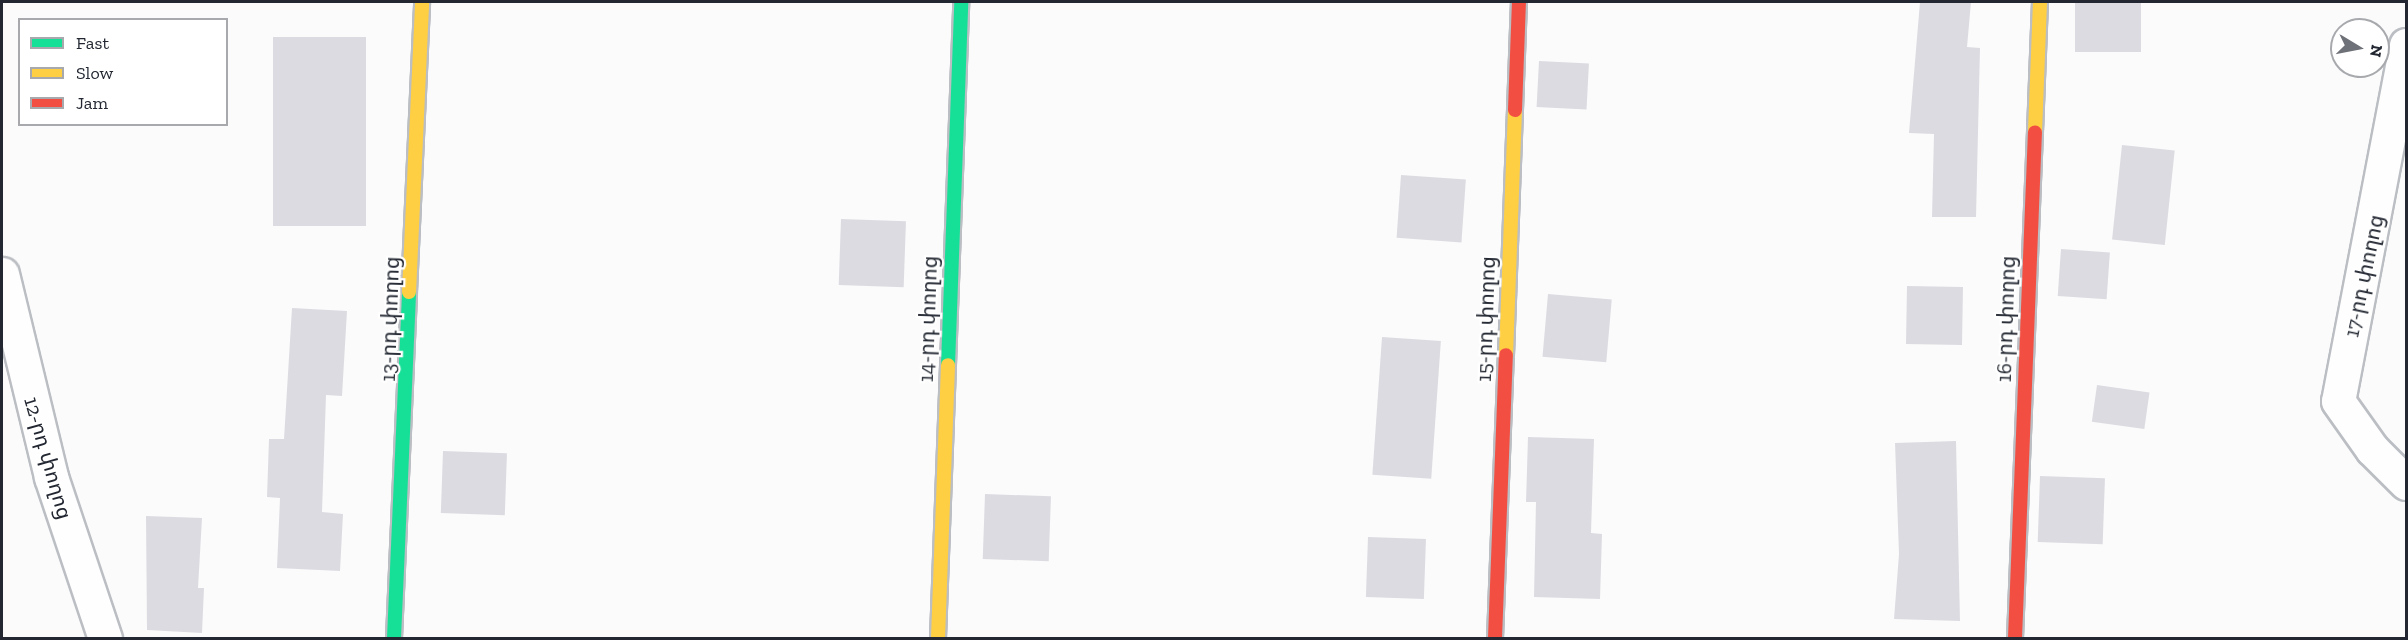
<!DOCTYPE html>
<meta charset="utf-8">
<style>
body{margin:0}
#map{position:relative;width:2408px;height:640px;overflow:hidden;background:#fbfbfb;font-family:"Zilla Slab","Noto Sans Armenian",serif}
div>[style]{position:absolute}
.building>*{inset:0;background:#dcdbe1;transform-origin:0 0}
.roads{filter:drop-shadow(2px 0 #bbbec3) drop-shadow(-2px 0 #bbbec3) drop-shadow(0 2px #bbbec3) drop-shadow(0 -2px #bbbec3)}
.street>*{height:33px;margin:-16.5px;padding:0 16.5px;transform-origin:16.5px;border-radius:16.5px;background:#fefefe}
.fast>*{height:14px;margin:-7px;padding:0 7px;transform-origin:7px;border-radius:7px;background:#16e098}
.slow>*{height:14px;margin:-7px;padding:0 7px;transform-origin:7px;border-radius:7px;background:#ffcf43}
.jam>*{height:14px;margin:-7px;padding:0 7px;transform-origin:7px;border-radius:7px;background:#f24e42}
span{translate:-50% -50%;white-space:nowrap;text-align:center;line-height:1.15;-webkit-text-stroke:4.5px #fff;paint-order:stroke}
.street-label{font-size:21px;color:#222731}
.frame{position:absolute;inset:0;border:3px solid #222731;pointer-events:none}
.legend{position:absolute;left:18px;top:18px;width:210px;height:108px;box-sizing:border-box;background:#fff;border:2px solid #a7a9ad;margin:0;padding:8px 10px;list-style:none;font-size:18px;color:#222731}
.legend li{display:flex;align-items:center;gap:12px;height:30px}
.legend b{width:30px;border:2px solid #a7a9ad}
.north{position:absolute;left:2330px;top:18px;width:60px;height:60px;box-sizing:border-box;background:#fff;border:2px solid #a7a9ad;border-radius:50%;rotate:100deg;font-size:16px;font-weight:700;line-height:24px;text-align:center;color:#222731}
.north::after{content:'';display:block;margin:auto;width:21px;height:27px;background:#6e7178;clip-path:polygon(50% 0,100% 100%,50% 72%,0 100%)}
</style>
<div id="map">
<div class="building">
<div style="clip-path:polygon(1920px 2px,1971px 2px,1967px 47px,1980px 48px,1976px 217px,1932px 217px,1934px 134px,1909px 133px)"></div>
<div style="left:2075px;top:2px;width:66px;height:50px"></div>
<div style="left:273px;top:37px;width:93px;height:189px"></div>
<div style="left:1539px;top:61px;width:50px;height:46px;rotate:3deg"></div>
<div style="left:2122px;top:145px;width:53px;height:95px;rotate:6deg"></div>
<div style="left:1401px;top:175px;width:65px;height:63px;rotate:4deg"></div>
<div style="left:841px;top:219px;width:65px;height:66px;rotate:2deg"></div>
<div style="left:2061px;top:249px;width:49px;height:47px;rotate:4deg"></div>
<div style="left:1907px;top:286px;width:56px;height:58px;rotate:1deg"></div>
<div style="left:1548px;top:294px;width:64px;height:63px;rotate:5deg"></div>
<div style="clip-path:polygon(292px 308px,347px 311px,342px 396px,326px 395px,322px 512px,343px 514px,340px 571px,277px 568px,280px 498px,267px 497px,269px 439px,284px 439px)"></div>
<div style="left:1382px;top:337px;width:59px;height:138px;rotate:4deg"></div>
<div style="left:2097px;top:385px;width:53px;height:37px;rotate:8deg"></div>
<div style="clip-path:polygon(1528px 437px,1594px 439px,1591px 533px,1602px 534px,1600px 599px,1534px 597px,1536px 502px,1526px 502px)"></div>
<div style="clip-path:polygon(1956px 441px,1960px 621px,1894px 619px,1899px 554px,1895px 443px)"></div>
<div style="left:443px;top:451px;width:64px;height:62px;rotate:2deg"></div>
<div style="left:2040px;top:476px;width:65px;height:66px;rotate:2deg"></div>
<div style="left:985px;top:494px;width:66px;height:65px;rotate:2deg"></div>
<div style="clip-path:polygon(146px 516px,202px 518px,198px 588px,204px 588px,202px 633px,147px 630px)"></div>
<div style="left:1368px;top:537px;width:58px;height:60px;rotate:2deg"></div>
</div>
<div class="roads">
<div class="street">
<div style="left:2406px;top:45px;width:362px;rotate:100.8deg"></div>
<div style="left:2338px;top:401px;width:59px;rotate:54.7deg"></div>
<div style="left:2372px;top:449px;width:48px;rotate:45deg"></div>
<div style="left:2px;top:274px;width:209px;rotate:76.4deg"></div>
<div style="left:51px;top:477px;width:170px;rotate:71.5deg"></div>
</div>
<div class="fast">
<div style="left:948px;top:365px;width:363px;rotate:-87.9deg"></div>
<div style="left:394px;top:638px;width:346px;rotate:-87.5deg"></div>
</div>
<div class="slow">
<div style="left:2035px;top:132px;width:130px;rotate:-87.8deg"></div>
<div style="left:409px;top:292px;width:290px;rotate:-87.4deg"></div>
<div style="left:1506px;top:355px;width:245px;rotate:-87.9deg"></div>
<div style="left:938px;top:638px;width:273px;rotate:-87.9deg"></div>
</div>
<div class="jam">
<div style="left:1515px;top:110px;width:108px;rotate:-87.9deg"></div>
<div style="left:1495px;top:638px;width:283px;rotate:-87.8deg"></div>
<div style="left:2015px;top:638px;width:506px;rotate:-87.74deg"></div>
</div>
</div>
<div class="street-label">
<span style="left:2364px;top:276px;rotate:-78deg">17-րդ փողոց</span>
<span style="left:390px;top:319px;rotate:-88deg">13-րդ փողոց</span>
<span style="left:928px;top:319px;rotate:-88deg">14-րդ փողոց</span>
<span style="left:1486px;top:319px;rotate:-88deg">15-րդ փողոց</span>
<span style="left:2006px;top:319px;rotate:-88deg">16-րդ փողոց</span>
<span style="left:48px;top:458px;rotate:74deg">12-րդ փողոց</span>
</div>
<div class="frame"></div>
<ul class="legend">
<li><b style="height:8px;background:#16e098"></b>Fast</li>
<li><b style="height:8px;background:#ffcf43"></b>Slow</li>
<li><b style="height:8px;background:#f24e42"></b>Jam</li>
</ul>
<div class="north">N</div>
</div>
